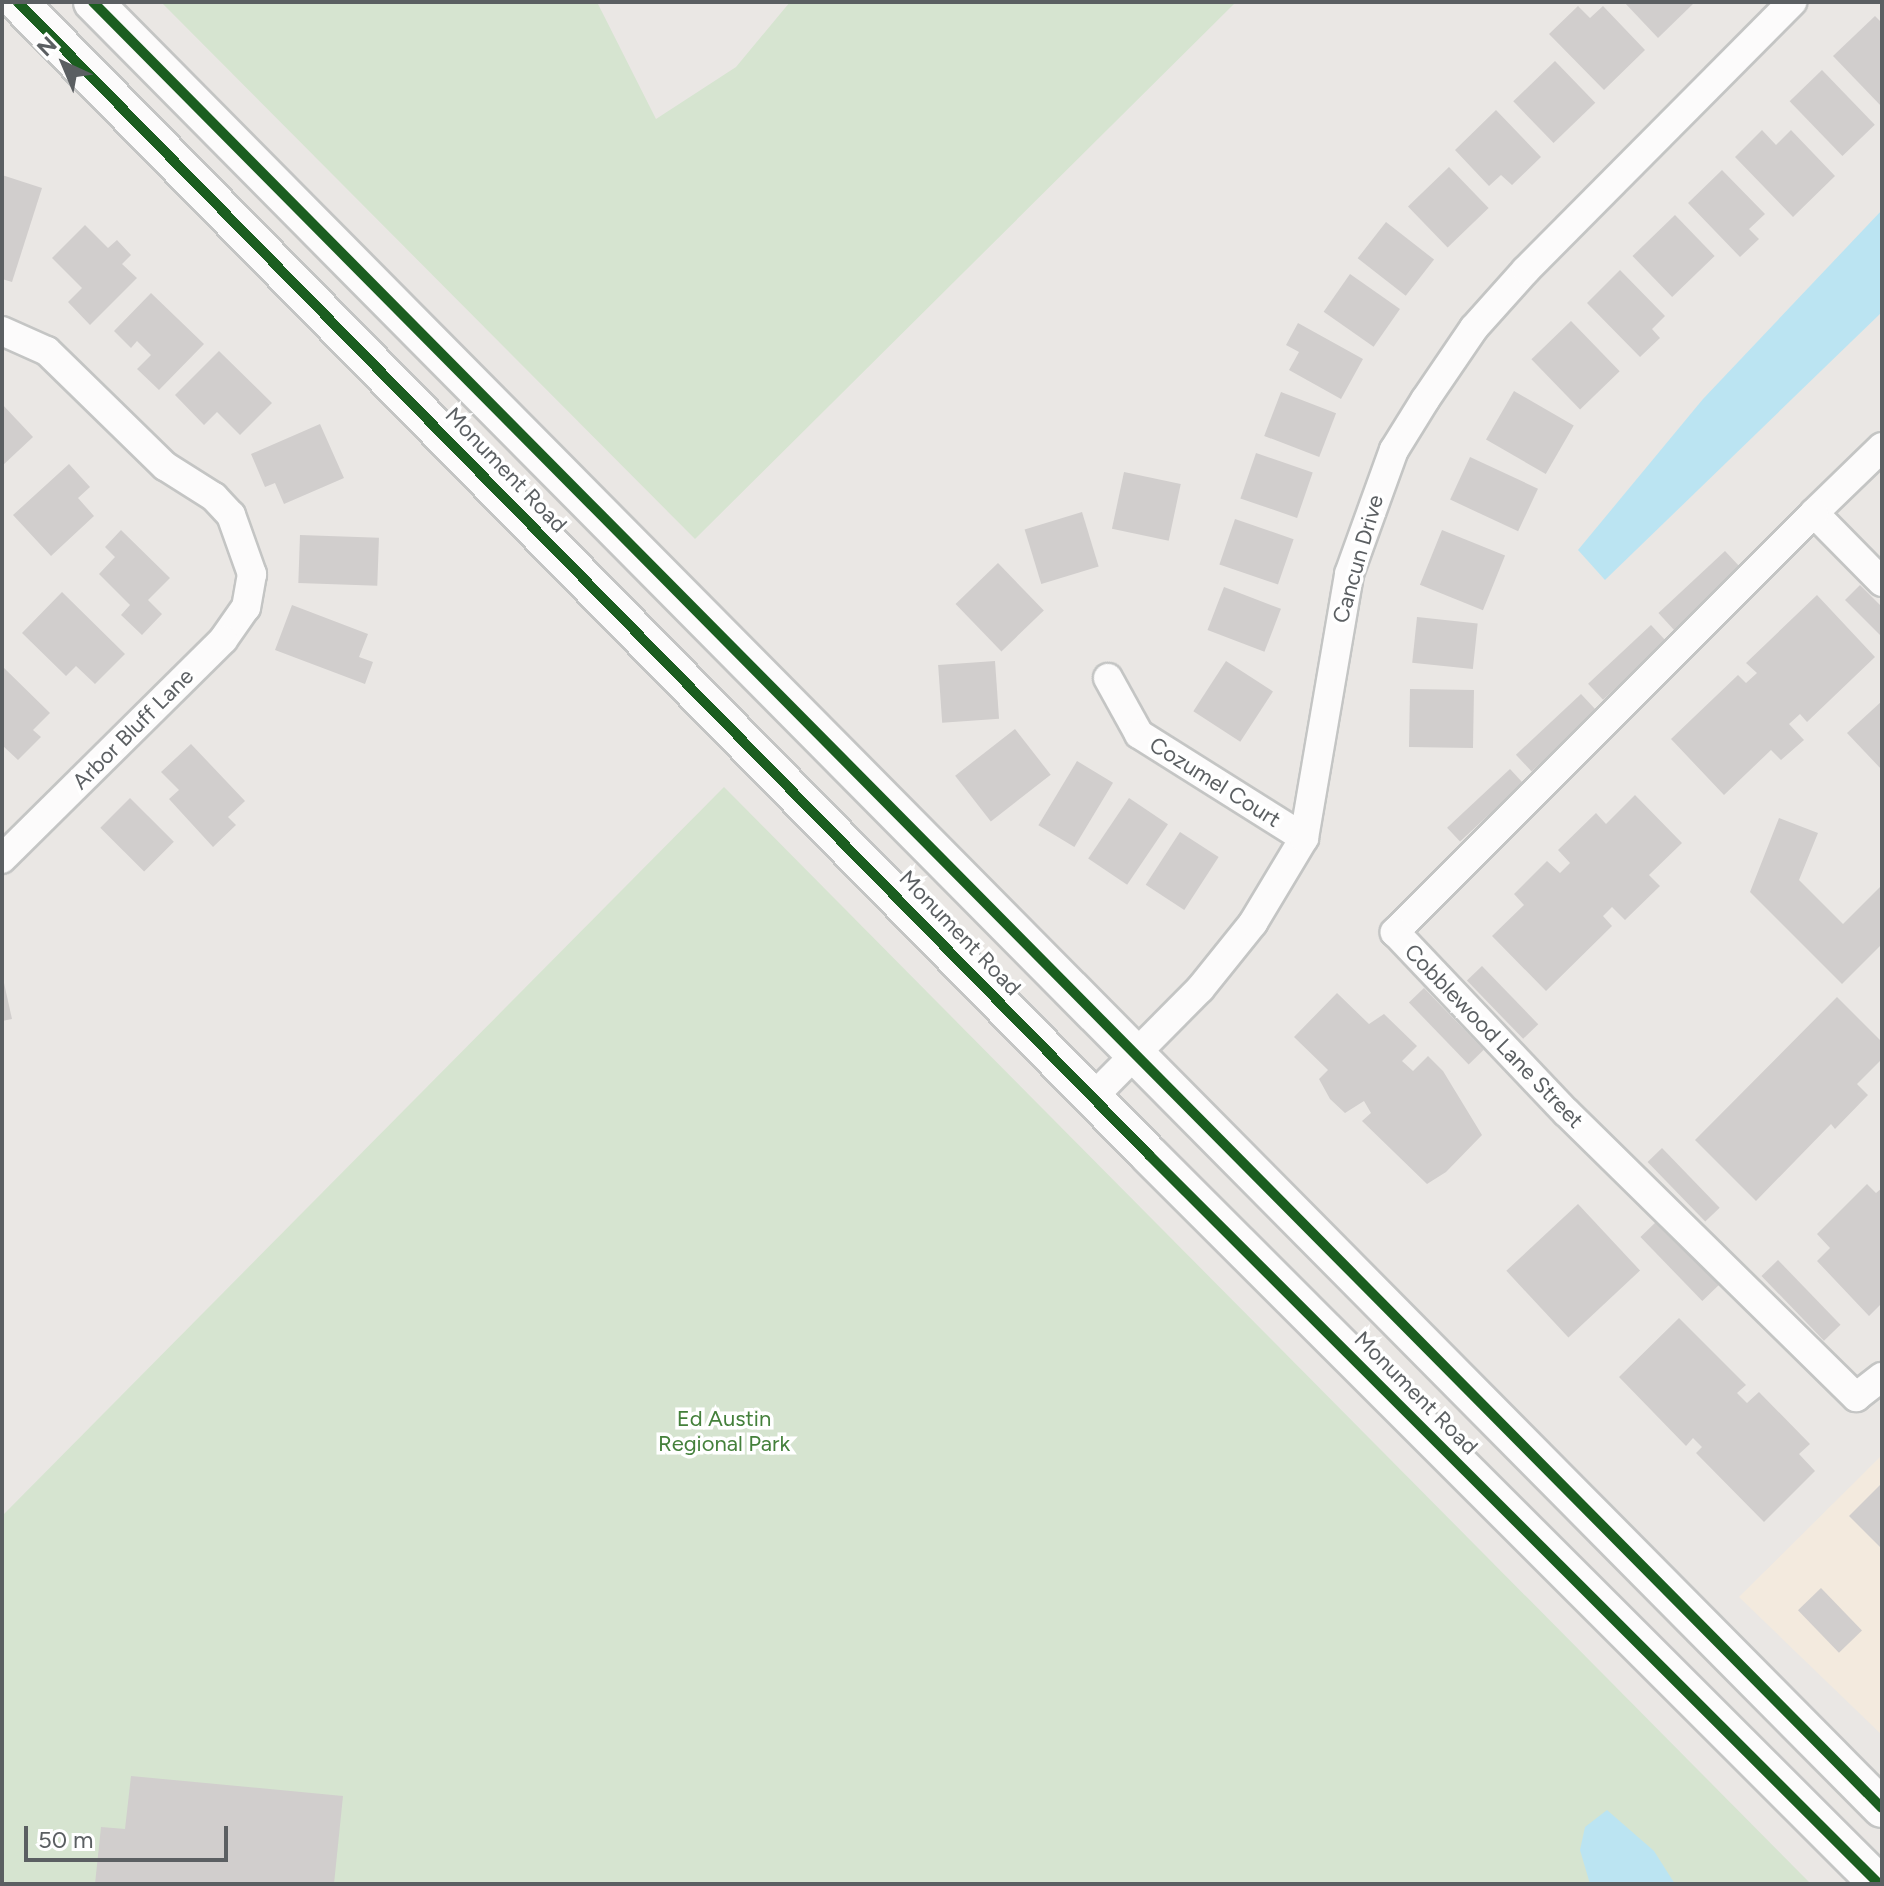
<!DOCTYPE html>
<style>
body{margin:0}
#map{position:relative;width:1884px;height:1886px;overflow:hidden;background:#eae7e4;font-family:Figtree,sans-serif}
div>[style]{position:absolute}
.commercial>*{inset:0;background:#f3eade}
.green>*{inset:0;background:#d6e4d0}
.water>*{inset:0;background:#bbe4f2}
.building>*{inset:0;background:#d1cecd;transform-origin:0 0}
.roads{filter:drop-shadow(2px 0 #c4c5c4) drop-shadow(-2px 0 #c4c5c4) drop-shadow(0 2px #c4c5c4) drop-shadow(0 -2px #c4c5c4)}
.street>*{height:28px;margin:-14px;padding:0 14px;transform-origin:14px;border-radius:14px;background:#fcfbfb}
.secondary>*{height:38px;margin:-19px;padding:0 19px;transform-origin:19px;border-radius:19px;background:#fcfbfb}
.cycleway>*{height:10px;margin:-5px;padding:0 5px;transform-origin:5px;border-radius:5px;background:#1b5e20}
span{translate:-50% -50%;white-space:nowrap;text-align:center;line-height:1.15;-webkit-text-stroke:7px #fff;paint-order:stroke}
.street-label{font-size:22px;color:#5b5f62}
.park-label{font-size:22px;color:#44803b}
.frame{position:absolute;inset:0;border:4px solid #5b5f62;pointer-events:none}
.north{position:absolute;left:24px;top:24px;width:80px;height:80px;-webkit-text-stroke:6px #fff;paint-order:stroke;rotate:316deg;font-size:22px;font-weight:700;line-height:32px;text-align:center;color:#5b5f62}
.north::after{content:'';display:block;margin:auto;width:28px;height:36px;background:#5b5f62;clip-path:polygon(50% 0,100% 100%,50% 72%,0 100%)}
.scale{position:absolute;left:24px;top:1826px;width:204px;height:36px;box-sizing:border-box;border:4px solid #5b5f62;border-top:0;padding-left:10px;font-size:24px;line-height:28px;white-space:nowrap;color:#5b5f62;-webkit-text-stroke:6px #fff;paint-order:stroke}
</style>
<div id="map">
<div class="commercial">
<div style="clip-path:polygon(1882px 1455px,1882px 1735px,1739px 1597px)"></div>
</div>
<div class="green">
<div style="clip-path:polygon(161px 2px,597px 2px,656px 119px,736px 67px,790px 2px,1236px 2px,695px 539px)"></div>
<div style="clip-path:polygon(724px 787px,1811px 1884px,2px 1884px,2px 1516px)"></div>
</div>
<div class="water">
<div style="clip-path:polygon(1882px 210px,1882px 312px,1605px 580px,1578px 550px,1703px 399px)"></div>
<div style="clip-path:polygon(1607px 1810px,1654px 1851px,1675px 1884px,1590px 1884px,1580px 1850px,1585px 1827px)"></div>
</div>
<div class="building">
<div style="clip-path:polygon(1624px 2px,1695px 2px,1658px 38px)"></div>
<div style="clip-path:polygon(1578px 6px,1590px 18px,1603px 6px,1645px 50px,1604px 90px,1549px 34px)"></div>
<div style="clip-path:polygon(1875px 16px,1882px 23px,1882px 107px,1833px 56px)"></div>
<div style="left:1555px;top:61px;width:58px;height:58px;rotate:46deg"></div>
<div style="left:1822px;top:70px;width:76px;height:45px;rotate:46deg"></div>
<div style="clip-path:polygon(1496px 110px,1541px 157px,1512px 185px,1501px 175px,1489px 186px,1455px 150px)"></div>
<div style="clip-path:polygon(1762px 130px,1776px 145px,1791px 130px,1835px 176px,1793px 217px,1735px 157px)"></div>
<div style="left:1449px;top:167px;width:57px;height:57px;rotate:46deg"></div>
<div style="clip-path:polygon(1722px 170px,1765px 214px,1749px 229px,1759px 239px,1740px 257px,1688px 203px)"></div>
<div style="clip-path:polygon(2px 175px,42px 188px,12px 282px,2px 279px)"></div>
<div style="left:1675px;top:215px;width:57px;height:59px;rotate:46deg"></div>
<div style="left:1386px;top:222px;width:61px;height:46px;rotate:38deg"></div>
<div style="clip-path:polygon(85px 225px,108px 248px,117px 240px,131px 255px,122px 264px,137px 278px,90px 325px,68px 302px,82px 288px,52px 258px)"></div>
<div style="clip-path:polygon(1620px 270px,1665px 316px,1652px 329px,1660px 338px,1640px 357px,1587px 303px)"></div>
<div style="left:1350px;top:274px;width:61px;height:46px;rotate:35deg"></div>
<div style="clip-path:polygon(151px 293px,204px 344px,159px 390px,137px 369px,151px 355px,137px 341px,131px 348px,114px 331px)"></div>
<div style="left:1571px;top:321px;width:70px;height:55px;rotate:46deg"></div>
<div style="clip-path:polygon(1298px 323px,1363px 359px,1341px 399px,1289px 370px,1299px 352px,1286px 345px)"></div>
<div style="clip-path:polygon(219px 351px,272px 403px,240px 435px,217px 412px,204px 425px,175px 395px)"></div>
<div style="left:1514px;top:391px;width:69px;height:56px;rotate:30deg"></div>
<div style="left:1281px;top:392px;width:59px;height:47px;rotate:21deg"></div>
<div style="clip-path:polygon(2px 404px,33px 437px,2px 466px)"></div>
<div style="clip-path:polygon(320px 424px,344px 478px,284px 504px,275px 483px,265px 487px,251px 454px)"></div>
<div style="left:1256px;top:453px;width:60px;height:48px;rotate:19deg"></div>
<div style="left:1470px;top:457px;width:75px;height:47px;rotate:25deg"></div>
<div style="clip-path:polygon(69px 464px,90px 487px,78px 498px,94px 516px,51px 556px,13px 515px)"></div>
<div style="left:1124px;top:472px;width:58px;height:58px;rotate:12deg"></div>
<div style="left:1082px;top:512px;width:57px;height:60px;rotate:73deg"></div>
<div style="left:1235px;top:519px;width:62px;height:48px;rotate:19deg"></div>
<div style="clip-path:polygon(121px 530px,170px 578px,148px 600px,162px 614px,142px 635px,121px 615px,130px 605px,99px 574px,115px 557px,105px 547px)"></div>
<div style="left:1442px;top:530px;width:68px;height:59px;rotate:22deg"></div>
<div style="left:300px;top:535px;width:79px;height:48px;rotate:2deg"></div>
<div style="left:1725px;top:551px;width:23px;height:91px;rotate:47deg"></div>
<div style="left:998px;top:563px;width:66px;height:59px;rotate:46deg"></div>
<div style="clip-path:polygon(1860px 585px,1882px 607px,1882px 637px,1845px 600px)"></div>
<div style="left:1224px;top:587px;width:61px;height:46px;rotate:21deg"></div>
<div style="clip-path:polygon(62px 592px,125px 654px,95px 684px,76px 666px,66px 676px,22px 633px)"></div>
<div style="clip-path:polygon(1817px 595px,1875px 657px,1807px 722px,1800px 714px,1789px 724px,1804px 740px,1781px 760px,1771px 750px,1724px 795px,1671px 739px,1738px 675px,1746px 683px,1757px 673px,1746px 663px)"></div>
<div style="clip-path:polygon(292px 605px,368px 634px,359px 657px,373px 662px,365px 684px,275px 650px)"></div>
<div style="left:1417px;top:617px;width:61px;height:46px;rotate:6deg"></div>
<div style="left:1651px;top:625px;width:22px;height:86px;rotate:47deg"></div>
<div style="left:995px;top:661px;width:58px;height:57px;rotate:86deg"></div>
<div style="left:1226px;top:661px;width:56px;height:60px;rotate:33deg"></div>
<div style="clip-path:polygon(2px 666px,50px 713px,33px 730px,41px 737px,18px 760px,2px 745px)"></div>
<div style="left:1410px;top:689px;width:64px;height:58px;rotate:1deg"></div>
<div style="left:1581px;top:694px;width:23px;height:89px;rotate:47deg"></div>
<div style="clip-path:polygon(1882px 701px,1882px 770px,1847px 733px)"></div>
<div style="left:1015px;top:729px;width:58px;height:76px;rotate:52deg"></div>
<div style="clip-path:polygon(191px 744px,245px 801px,228px 817px,236px 825px,213px 847px,169px 799px,179px 790px,161px 772px)"></div>
<div style="left:1077px;top:761px;width:42px;height:75px;rotate:31deg"></div>
<div style="left:1510px;top:769px;width:19px;height:86px;rotate:47deg"></div>
<div style="clip-path:polygon(1635px 795px,1682px 843px,1649px 875px,1660px 886px,1625px 920px,1612px 907px,1603px 916px,1612px 926px,1546px 991px,1492px 936px,1524px 905px,1514px 894px,1547px 861px,1560px 873px,1570px 863px,1558px 850px,1596px 813px,1606px 824px)"></div>
<div style="left:130px;top:798px;width:62px;height:42px;rotate:45deg"></div>
<div style="left:1129px;top:798px;width:47px;height:73px;rotate:34deg"></div>
<div style="clip-path:polygon(1779px 818px,1818px 833px,1799px 880px,1843px 924px,1882px 885px,1882px 944px,1842px 984px,1750px 892px)"></div>
<div style="left:1180px;top:832px;width:46px;height:63px;rotate:33deg"></div>
<div style="left:1482px;top:966px;width:81px;height:21px;rotate:46deg"></div>
<div style="clip-path:polygon(2px 974px,12px 1019px,2px 1021px)"></div>
<div style="left:1424px;top:988px;width:86px;height:21px;rotate:46deg"></div>
<div style="clip-path:polygon(1337px 993px,1369px 1024px,1384px 1014px,1417px 1046px,1402px 1061px,1413px 1071px,1428px 1056px,1443px 1071px,1482px 1135px,1446px 1172px,1427px 1184px,1362px 1121px,1371px 1113px,1364px 1101px,1345px 1113px,1330px 1099px,1319px 1079px,1328px 1070px,1294px 1037px)"></div>
<div style="clip-path:polygon(1837px 997px,1882px 1042px,1882px 1059px,1857px 1084px,1868px 1095px,1835px 1129px,1831px 1124px,1756px 1201px,1695px 1140px)"></div>
<div style="left:1662px;top:1148px;width:83px;height:20px;rotate:46deg"></div>
<div style="clip-path:polygon(1867px 1184px,1876px 1193px,1882px 1188px,1882px 1303px,1869px 1316px,1817px 1261px,1830px 1248px,1817px 1234px)"></div>
<div style="left:1578px;top:1204px;width:91px;height:98px;rotate:47deg"></div>
<div style="left:1657px;top:1221px;width:89px;height:23px;rotate:46deg"></div>
<div style="left:1778px;top:1260px;width:90px;height:23px;rotate:46deg"></div>
<div style="clip-path:polygon(1679px 1318px,1746px 1385px,1737px 1393px,1747px 1403px,1759px 1392px,1810px 1444px,1799px 1454px,1815px 1471px,1764px 1522px,1696px 1453px,1702px 1447px,1693px 1438px,1686px 1446px,1619px 1377px)"></div>
<div style="clip-path:polygon(1882px 1483px,1882px 1549px,1849px 1516px)"></div>
<div style="left:1821px;top:1588px;width:59px;height:32px;rotate:46deg"></div>
<div style="clip-path:polygon(131px 1776px,343px 1796px,334px 1884px,95px 1884px,101px 1827px,125px 1829px)"></div>
</div>
<div class="roads">
<div class="street">
<div style="left:2px;top:331px;width:49px;rotate:24deg"></div>
<div style="left:47px;top:351px;width:165px;rotate:44.3deg"></div>
<div style="left:165px;top:466px;width:58px;rotate:32.3deg"></div>
<div style="left:214px;top:497px;width:25px;rotate:47deg"></div>
<div style="left:231px;top:515px;width:63px;rotate:70.4deg"></div>
<div style="left:252px;top:574px;width:34px;rotate:100deg"></div>
<div style="left:246px;top:607px;width:40px;rotate:124.9deg"></div>
<div style="left:223px;top:640px;width:311px;rotate:135.3deg"></div>
<div style="left:1814px;top:513px;width:95px;rotate:-44.1deg"></div>
<div style="left:1882px;top:582px;width:97px;rotate:-134.6deg"></div>
<div style="left:1814px;top:513px;width:593px;rotate:135deg"></div>
<div style="left:1395px;top:932px;width:248px;rotate:46.5deg"></div>
<div style="left:1566px;top:1112px;width:407px;rotate:44.5deg"></div>
<div style="left:1856px;top:1397px;width:33px;rotate:-38deg"></div>
<div style="left:1108px;top:678px;width:64px;rotate:61deg"></div>
<div style="left:1139px;top:734px;width:195px;rotate:32.2deg"></div>
<div style="left:1093px;top:1097px;width:152px;rotate:-45.3deg"></div>
<div style="left:1200px;top:989px;width:85px;rotate:-51.2deg"></div>
<div style="left:1253px;top:923px;width:99px;rotate:-59deg"></div>
<div style="left:1304px;top:838px;width:268px;rotate:-80.3deg"></div>
<div style="left:1349px;top:574px;width:132px;rotate:-70.1deg"></div>
<div style="left:1394px;top:450px;width:59px;rotate:-58.2deg"></div>
<div style="left:1425px;top:400px;width:87px;rotate:-55.8deg"></div>
<div style="left:1474px;top:328px;width:78px;rotate:-48.1deg"></div>
<div style="left:1526px;top:270px;width:378px;rotate:-45.2deg"></div>
</div>
<div class="secondary">
<div style="left:18px;top:2px;width:1615px;rotate:45.55deg"></div>
<div style="left:1149px;top:1155px;width:1032px;rotate:44.96deg"></div>
<div style="left:93px;top:2px;width:2542px;rotate:45.27deg"></div>
</div>
</div>
<div class="cycleway">
<div style="left:18px;top:2px;width:1615px;rotate:45.55deg"></div>
<div style="left:1149px;top:1155px;width:1032px;rotate:44.96deg"></div>
<div style="left:93px;top:2px;width:2542px;rotate:45.27deg"></div>
</div>
<div class="street-label">
<span style="left:506px;top:470px;rotate:46deg">Monument Road</span>
<span style="left:1358px;top:559px;rotate:-74deg">Cancun Drive</span>
<span style="left:133px;top:729px;rotate:-45deg">Arbor Bluff Lane</span>
<span style="left:1215px;top:782px;rotate:32deg">Cozumel Court</span>
<span style="left:960px;top:933px;rotate:46deg">Monument Road</span>
<span style="left:1494px;top:1036px;rotate:46deg">Cobblewood Lane Street</span>
<span style="left:1416px;top:1393px;rotate:45deg">Monument Road</span>
</div>
<div class="park-label">
<span style="left:724px;top:1431px">Ed Austin<br>Regional Park</span>
</div>
<div class="frame"></div>
<div class="north">N</div>
<div class="scale">50 m</div>
</div>
